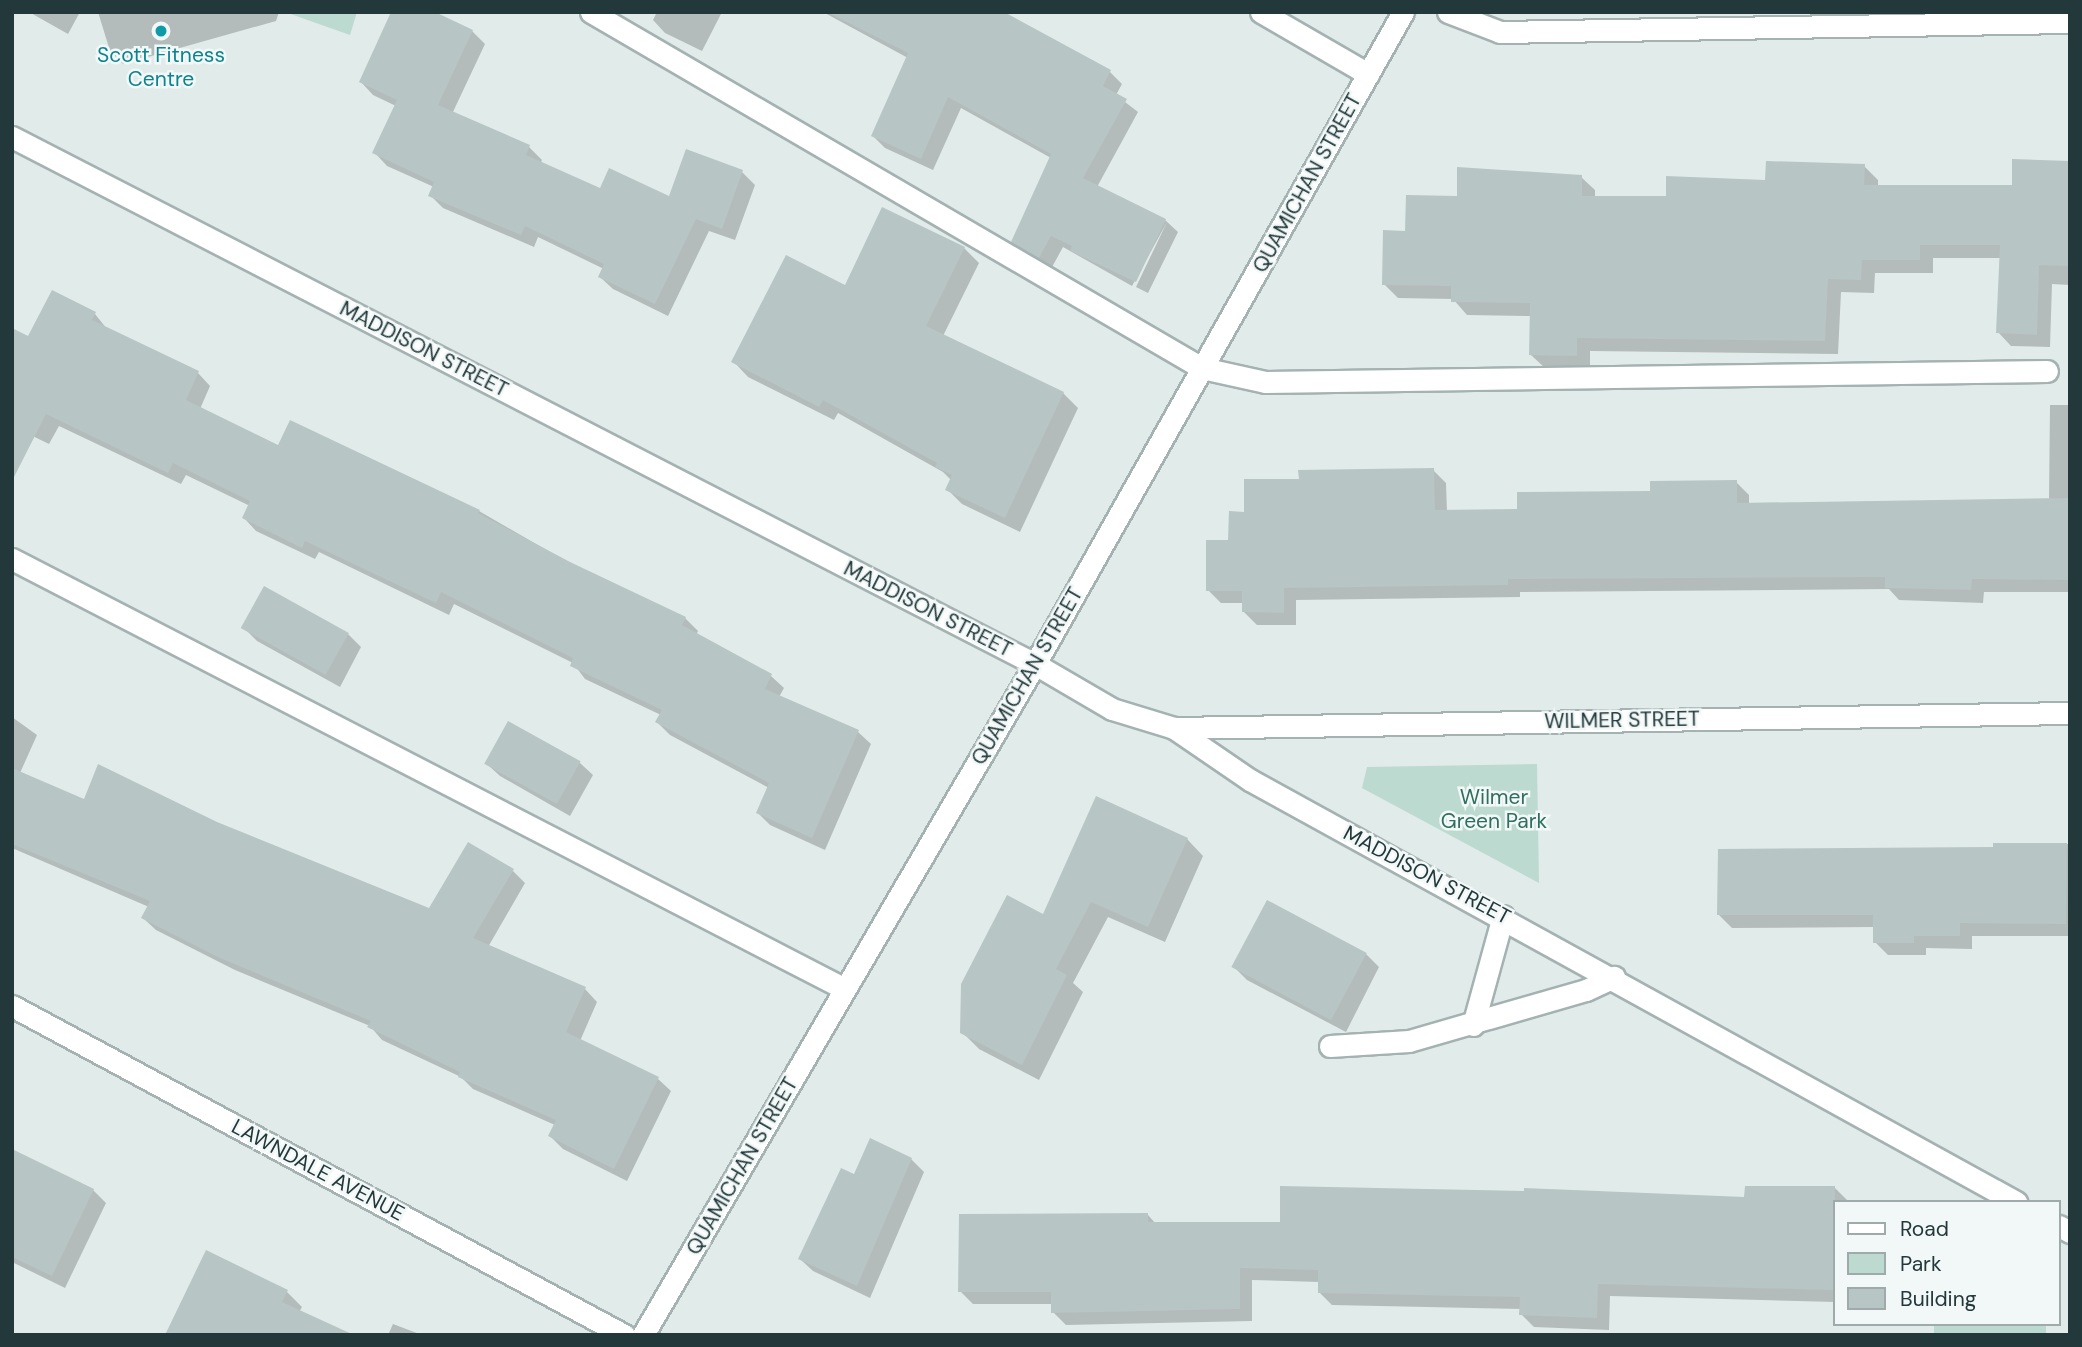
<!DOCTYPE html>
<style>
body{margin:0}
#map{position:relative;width:2082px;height:1347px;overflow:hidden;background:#e1ebea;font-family:"DM Sans",sans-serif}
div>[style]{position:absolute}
.green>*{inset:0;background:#bcdacf;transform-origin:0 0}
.shadow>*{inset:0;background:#0003}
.building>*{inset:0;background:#b7c5c4;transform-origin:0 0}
.roads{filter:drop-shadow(2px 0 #a4b2b2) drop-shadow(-2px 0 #a4b2b2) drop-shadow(0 2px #a4b2b2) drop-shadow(0 -2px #a4b2b2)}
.minor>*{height:21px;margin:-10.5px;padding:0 10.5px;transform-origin:10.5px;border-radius:10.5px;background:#fff}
.dots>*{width:19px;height:19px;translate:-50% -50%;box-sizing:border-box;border:4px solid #f2f8f7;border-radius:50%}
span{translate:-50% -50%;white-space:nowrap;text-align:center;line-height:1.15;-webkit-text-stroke:5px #f2f8f7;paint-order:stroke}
.culture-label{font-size:21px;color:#0d838f}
.street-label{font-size:21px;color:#23383a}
.park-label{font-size:21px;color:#306e5e}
.frame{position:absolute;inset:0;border:14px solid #23383a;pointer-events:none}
.legend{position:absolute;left:1833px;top:1200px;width:228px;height:126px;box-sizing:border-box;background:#f2f8f7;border:2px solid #9fabab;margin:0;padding:9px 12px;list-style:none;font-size:21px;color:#23383a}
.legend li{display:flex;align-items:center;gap:14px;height:35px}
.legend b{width:35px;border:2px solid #9fabab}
</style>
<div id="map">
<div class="green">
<div style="clip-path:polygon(285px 12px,357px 12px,350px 35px)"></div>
<div style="clip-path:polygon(1537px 764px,1539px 883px,1362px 788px,1367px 767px)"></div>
<div style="left:1934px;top:1324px;width:112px;height:11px"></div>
</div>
<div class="shadow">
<div style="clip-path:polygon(29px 12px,80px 12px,68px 34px)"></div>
<div style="clip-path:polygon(98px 12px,279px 12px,276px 21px,123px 64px,110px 51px)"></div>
<div style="clip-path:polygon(657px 12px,722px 12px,702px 51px,665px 33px,653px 20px)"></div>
<div style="clip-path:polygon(823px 12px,1000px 12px,1110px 72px,1122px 84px,1116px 95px,1138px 112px,1097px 187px,1165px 220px,1178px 232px,1148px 293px,1136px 287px,1167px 222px,1132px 286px,1063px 247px,1051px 269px,1026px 254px,1014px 241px,1051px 158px,961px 108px,933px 170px,885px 148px,873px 136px,908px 58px)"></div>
<div style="clip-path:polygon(472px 31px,485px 44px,452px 114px,529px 147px,542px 160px,540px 164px,601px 190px,670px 198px,742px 172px,755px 185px,735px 240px,709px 231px,668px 316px,613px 289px,600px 277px,604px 269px,538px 237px,534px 247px,443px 208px,430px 195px,434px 187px,387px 166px,375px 153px,396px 106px,373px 95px,361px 82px)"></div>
<div style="clip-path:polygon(2070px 162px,2070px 285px,2052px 284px,2050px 347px,2011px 346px,1998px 332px,2001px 258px,1933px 258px,1933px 273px,1875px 273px,1874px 293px,1841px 292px,1838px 354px,1590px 351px,1590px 369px,1545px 368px,1531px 355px,1531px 316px,1467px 315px,1453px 299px,1398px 298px,1384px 284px,1407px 232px,1459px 197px,1581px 177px,1595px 190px,1595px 197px,1667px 198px,1864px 166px,1878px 180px,1878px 186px,2013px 187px)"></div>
<div style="clip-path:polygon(964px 248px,979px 263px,943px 336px,1063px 393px,1078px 408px,1020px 532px,962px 504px,947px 489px,951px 480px,943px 472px,838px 413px,834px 420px,748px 377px,734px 362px,845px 287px)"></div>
<div style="clip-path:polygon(53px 293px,95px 314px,107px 329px,198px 373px,210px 386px,200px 409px,279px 447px,479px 511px,569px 563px,685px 618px,698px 631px,696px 635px,771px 676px,784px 688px,779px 697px,858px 732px,871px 744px,825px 850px,770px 825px,758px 813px,769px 788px,670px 735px,657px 722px,661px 715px,585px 679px,573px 663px,454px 604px,449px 615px,319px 552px,315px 559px,256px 531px,244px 518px,250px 506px,186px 475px,181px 484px,59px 426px,49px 444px,12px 426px,29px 339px)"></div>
<div style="clip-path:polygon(2050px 405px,2070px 405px,2070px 592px,1984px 592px,1983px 603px,1899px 600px,1889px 589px,1520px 592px,1520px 597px,1296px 600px,1296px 625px,1257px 625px,1244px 612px,1244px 603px,1221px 603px,1208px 590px,1246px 513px,1300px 481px,1433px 470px,1446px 483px,1447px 512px,1519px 511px,1736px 482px,1749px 495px,1749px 505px,2049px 500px)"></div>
<div style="clip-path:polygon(244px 628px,348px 634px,361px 647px,340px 687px,257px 641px)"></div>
<div style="clip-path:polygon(12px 717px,37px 735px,20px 773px,85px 801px,216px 823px,430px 911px,513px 871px,525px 883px,488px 947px,585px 989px,597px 1002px,580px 1041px,658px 1079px,671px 1091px,627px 1181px,563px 1149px,550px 1136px,555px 1125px,473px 1089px,461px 1077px,382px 1040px,370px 1026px,235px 970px,156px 930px,143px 918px,149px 907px,12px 848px)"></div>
<div style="clip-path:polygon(509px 723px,580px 763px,593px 775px,570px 816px,500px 776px,487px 764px)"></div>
<div style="clip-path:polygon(1187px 839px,1203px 856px,1165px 942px,1108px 917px,1073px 983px,1083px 992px,1039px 1080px,979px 1049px,962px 1032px,1044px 916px)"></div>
<div style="clip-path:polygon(2070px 844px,2070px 936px,1972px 936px,1972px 949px,1926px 948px,1926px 955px,1888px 955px,1875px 942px,1875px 927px,1732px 928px,1719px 915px,1995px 848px,1995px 845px)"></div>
<div style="clip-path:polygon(1267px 903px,1366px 954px,1379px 967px,1346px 1032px,1247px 980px,1234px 967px)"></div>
<div style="clip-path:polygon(12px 1151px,93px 1190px,106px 1203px,65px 1288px,12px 1262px)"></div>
<div style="clip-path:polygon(911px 1159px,924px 1172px,870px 1298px,813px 1271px,800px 1259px,854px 1177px)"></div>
<div style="clip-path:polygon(1835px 1188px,1848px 1201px,1835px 1202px,1835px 1302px,1610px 1296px,1609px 1330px,1534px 1327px,1521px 1314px,1521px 1309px,1332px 1305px,1319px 1292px,1320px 1282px,1252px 1280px,1252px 1321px,1066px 1325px,1053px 1312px,1053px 1304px,973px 1304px,960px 1291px,1148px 1215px,1156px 1224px,1282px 1224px,1746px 1199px)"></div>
<div style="clip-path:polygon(287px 1292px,302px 1307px,299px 1312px,167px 1335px)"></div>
<div style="clip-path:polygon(393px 1324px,422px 1335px,388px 1335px)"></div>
</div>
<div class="building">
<div style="clip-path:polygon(391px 12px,435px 12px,473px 30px,438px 105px,530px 145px,526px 155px,600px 188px,609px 168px,669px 196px,686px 149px,743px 170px,722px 229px,696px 219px,655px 304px,598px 277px,604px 264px,525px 226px,521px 235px,428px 196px,434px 182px,372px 153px,397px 100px,359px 82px)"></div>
<div style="clip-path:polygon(827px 12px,1004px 12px,1111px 70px,1103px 86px,1127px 99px,1083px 178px,1166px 219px,1136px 282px,1070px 251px,1072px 246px,1051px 236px,1039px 258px,1011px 242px,1051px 154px,948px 97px,921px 159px,871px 136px,908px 53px)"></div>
<div style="clip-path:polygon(2012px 159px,2070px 161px,2070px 266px,2039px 265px,2037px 335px,1996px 333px,2000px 245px,1920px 245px,1920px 260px,1862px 260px,1861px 280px,1828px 279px,1825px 341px,1577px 338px,1577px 356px,1529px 355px,1530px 303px,1451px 302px,1451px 286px,1382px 285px,1383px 230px,1405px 231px,1406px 195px,1457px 196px,1457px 167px,1582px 175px,1582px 196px,1666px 196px,1666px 176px,1765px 180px,1766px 161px,1865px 164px,1864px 185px,2012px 185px)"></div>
<div style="clip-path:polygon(882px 207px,965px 247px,926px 326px,1064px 392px,1005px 518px,945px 490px,952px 475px,935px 467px,937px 463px,823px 400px,819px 407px,731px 362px,786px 255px,845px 285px)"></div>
<div style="clip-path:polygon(52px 290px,96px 312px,92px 320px,199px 371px,186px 400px,278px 445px,290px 420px,480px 510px,478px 513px,570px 562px,686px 617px,682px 625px,772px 674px,765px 689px,859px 730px,812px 838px,756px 813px,769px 783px,655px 722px,662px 710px,570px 666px,573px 658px,441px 592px,436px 603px,305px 541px,302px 548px,242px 518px,250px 501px,173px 463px,168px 473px,46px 414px,12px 481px,12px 328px,28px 336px)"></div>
<div style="clip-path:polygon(1434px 468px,1435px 510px,1517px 509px,1517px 492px,1650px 491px,1650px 481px,1737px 480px,1737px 503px,2070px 498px,2070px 580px,1972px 579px,1971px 590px,1885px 588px,1885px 577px,1508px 579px,1508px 585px,1284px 588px,1284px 613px,1242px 612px,1242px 591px,1206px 591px,1206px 540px,1228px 540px,1229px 511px,1244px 512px,1244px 479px,1299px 479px,1298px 470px)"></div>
<div style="left:264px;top:586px;width:97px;height:48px;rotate:29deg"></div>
<div style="left:508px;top:721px;width:83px;height:49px;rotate:29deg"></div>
<div style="clip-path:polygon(98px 764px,217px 822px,429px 908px,468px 842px,514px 869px,473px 938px,586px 987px,566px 1032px,659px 1077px,614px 1169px,548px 1136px,556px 1120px,458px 1077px,460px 1072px,367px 1027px,371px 1021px,220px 958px,141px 918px,150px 901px,12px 844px,12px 768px,84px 799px)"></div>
<div style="clip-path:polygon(1096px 796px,1188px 838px,1148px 927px,1091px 902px,1056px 969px,1067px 975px,1022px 1065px,960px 1033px,961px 984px,1007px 895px,1043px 914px)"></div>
<div style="clip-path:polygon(1993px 843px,2067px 843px,2066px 924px,1960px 923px,1960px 936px,1914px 936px,1914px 943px,1873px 943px,1873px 915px,1717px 915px,1718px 849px,1993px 847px)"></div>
<div style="left:1267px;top:900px;width:113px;height:76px;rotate:28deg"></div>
<div style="clip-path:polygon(870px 1138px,912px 1158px,857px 1286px,798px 1259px,841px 1168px,854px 1174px)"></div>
<div style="clip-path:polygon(12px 1149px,94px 1189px,52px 1276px,12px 1257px)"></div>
<div style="clip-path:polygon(1280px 1186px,1524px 1191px,1524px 1188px,1744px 1197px,1745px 1186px,1835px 1186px,1834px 1290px,1598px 1284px,1597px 1318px,1519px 1315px,1520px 1297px,1318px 1293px,1318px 1270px,1240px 1268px,1240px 1309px,1051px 1313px,1051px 1292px,958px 1292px,959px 1214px,1148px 1213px,1148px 1222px,1280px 1222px)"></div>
<div style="clip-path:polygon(206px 1250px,288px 1290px,282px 1302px,354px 1335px,165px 1335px)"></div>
</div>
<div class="roads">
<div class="minor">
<div style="left:591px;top:12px;width:707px;rotate:30.23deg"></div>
<div style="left:1202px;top:368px;width:65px;rotate:12.5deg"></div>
<div style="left:1265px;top:382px;width:782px;rotate:-0.81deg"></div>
<div style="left:1261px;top:12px;width:124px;rotate:30.1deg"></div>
<div style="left:1448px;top:12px;width:56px;rotate:21deg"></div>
<div style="left:1500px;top:32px;width:570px;rotate:-1.01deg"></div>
<div style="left:12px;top:137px;width:1151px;rotate:27.26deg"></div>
<div style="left:1035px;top:664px;width:89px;rotate:30.3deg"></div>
<div style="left:1112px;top:709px;width:65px;rotate:17deg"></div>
<div style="left:1174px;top:728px;width:92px;rotate:34.4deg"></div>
<div style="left:1250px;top:780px;width:875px;rotate:28.85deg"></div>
<div style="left:12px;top:559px;width:937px;rotate:27.3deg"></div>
<div style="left:1174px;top:728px;width:896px;rotate:-0.96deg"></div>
<div style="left:12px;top:1006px;width:695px;rotate:28.26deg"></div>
<div style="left:1473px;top:1025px;width:113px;rotate:-74.6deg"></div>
<div style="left:1330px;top:1046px;width:79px;rotate:-3.6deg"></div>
<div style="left:1409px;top:1041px;width:184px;rotate:-16.1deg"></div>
<div style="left:1586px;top:990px;width:31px;rotate:-25deg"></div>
<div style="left:2059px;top:1226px;width:13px;rotate:29deg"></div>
<div style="left:643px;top:1335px;width:777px;rotate:-59.71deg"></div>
<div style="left:1035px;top:664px;width:749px;rotate:-60.56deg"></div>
</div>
</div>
<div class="dots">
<div style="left:161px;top:31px;background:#0f9aa8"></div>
</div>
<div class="culture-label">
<span style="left:161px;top:67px">Scott Fitness<br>Centre</span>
</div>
<div class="street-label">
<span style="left:1307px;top:183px;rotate:-61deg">QUAMICHAN STREET</span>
<span style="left:424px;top:349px;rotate:27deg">MADDISON STREET</span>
<span style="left:928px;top:609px;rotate:27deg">MADDISON STREET</span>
<span style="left:1027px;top:676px;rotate:-60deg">QUAMICHAN STREET</span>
<span style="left:1622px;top:720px;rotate:-1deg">WILMER STREET</span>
<span style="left:1427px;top:875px;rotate:28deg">MADDISON STREET</span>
<span style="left:742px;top:1166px;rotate:-60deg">QUAMICHAN STREET</span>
<span style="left:318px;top:1170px;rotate:28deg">LAWNDALE AVENUE</span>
</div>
<div class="park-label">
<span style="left:1494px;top:809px">Wilmer<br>Green Park</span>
</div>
<div class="frame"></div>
<ul class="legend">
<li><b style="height:9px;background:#fff"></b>Road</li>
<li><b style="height:19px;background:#bcdacf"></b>Park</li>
<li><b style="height:19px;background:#b7c5c4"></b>Building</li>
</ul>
</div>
